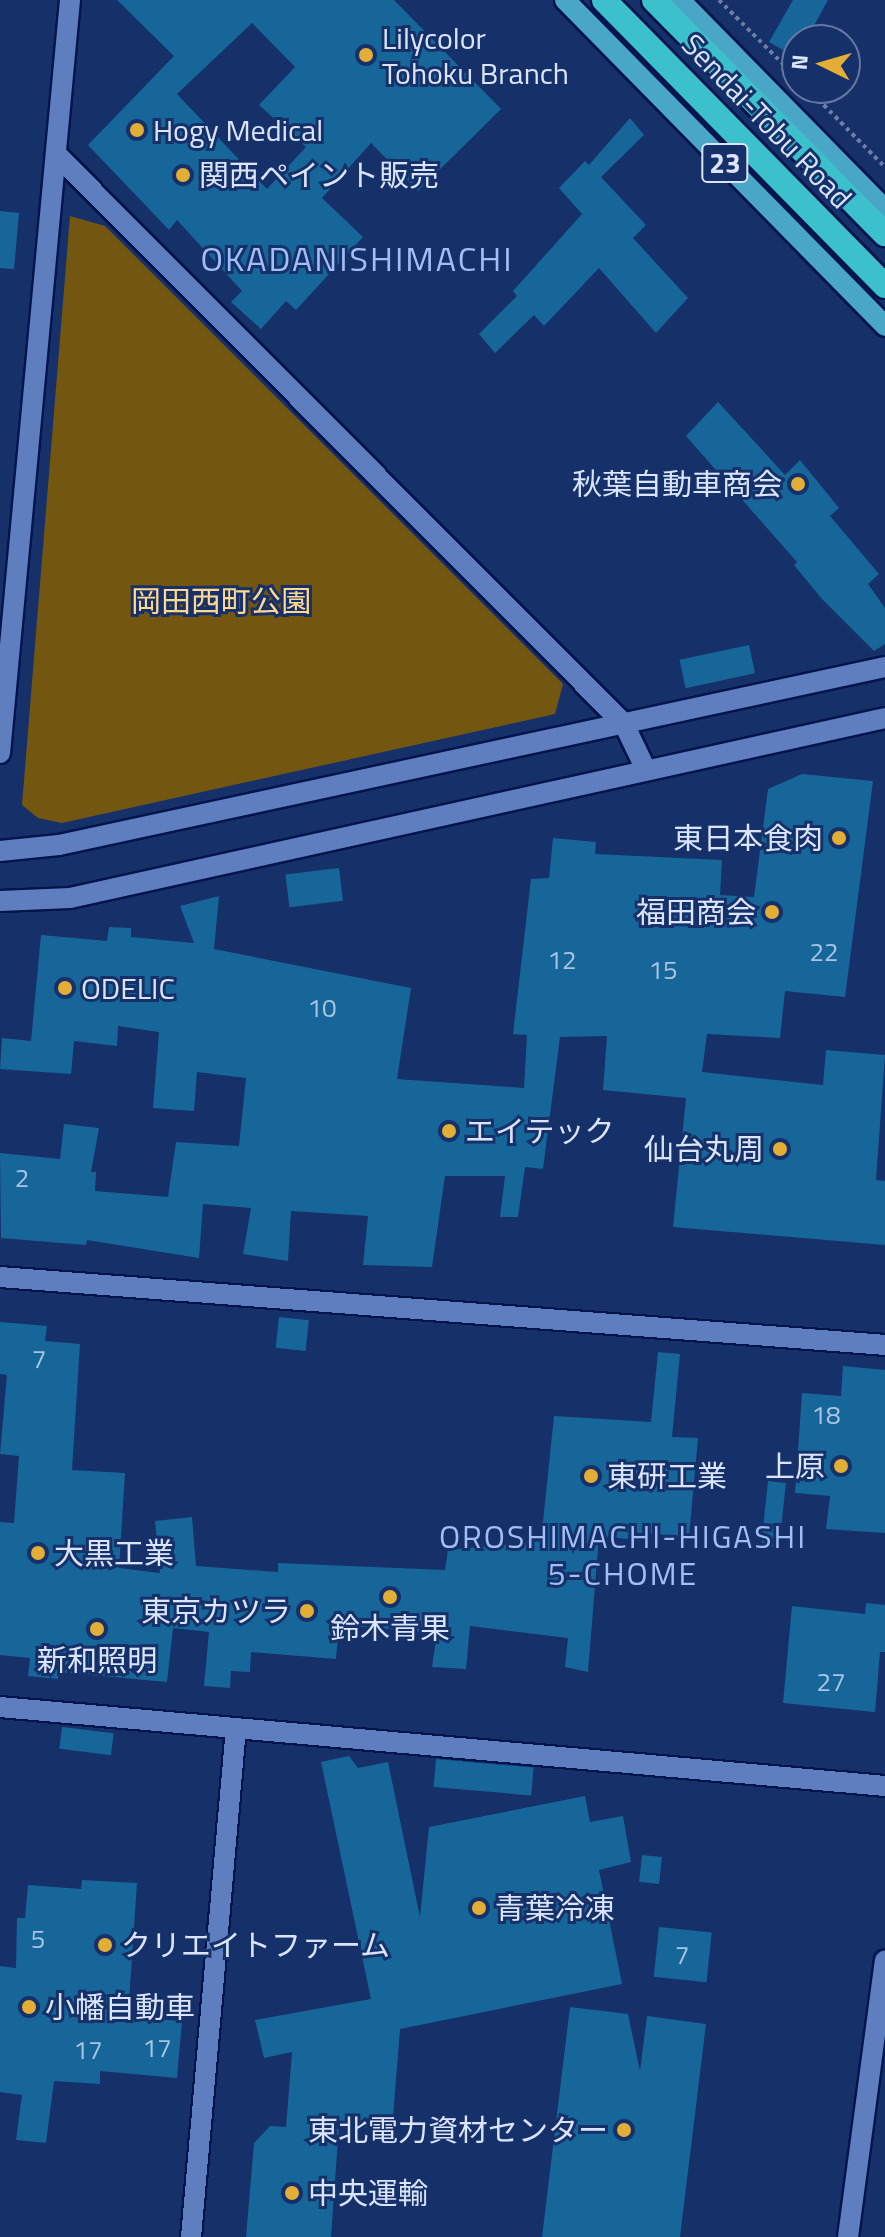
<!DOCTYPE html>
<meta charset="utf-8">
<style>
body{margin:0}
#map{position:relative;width:885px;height:2237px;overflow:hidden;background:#163069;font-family:"Titillium Web","Noto Sans JP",sans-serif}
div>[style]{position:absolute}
.green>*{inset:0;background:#735610}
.building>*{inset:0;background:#16669a;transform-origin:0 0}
.path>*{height:4px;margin-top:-2px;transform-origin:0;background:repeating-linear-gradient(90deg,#6b7ea8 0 4px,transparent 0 8px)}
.roads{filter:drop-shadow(2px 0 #02144c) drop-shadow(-2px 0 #02144c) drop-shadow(0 2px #02144c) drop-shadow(0 -2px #02144c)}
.minor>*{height:20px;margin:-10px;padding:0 10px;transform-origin:10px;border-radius:10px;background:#5e7ebf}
.major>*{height:20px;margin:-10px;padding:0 10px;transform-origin:10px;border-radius:10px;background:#4aa6c7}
.highway>*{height:24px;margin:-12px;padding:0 12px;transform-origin:12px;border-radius:12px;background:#3cc0cc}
.dots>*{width:22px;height:22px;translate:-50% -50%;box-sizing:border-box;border:4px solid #163069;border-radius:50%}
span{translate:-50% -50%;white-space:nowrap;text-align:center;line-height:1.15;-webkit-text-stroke:6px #163069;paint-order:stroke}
.number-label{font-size:26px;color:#a9c5e3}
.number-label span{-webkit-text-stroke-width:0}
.shield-label span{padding:2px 6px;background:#163069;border:2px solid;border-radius:6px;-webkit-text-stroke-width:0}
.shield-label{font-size:28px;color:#dae5fb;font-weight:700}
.poi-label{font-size:30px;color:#dae5fb}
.left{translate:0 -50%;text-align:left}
.right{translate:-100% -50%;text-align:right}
.street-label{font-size:30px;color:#dae5fb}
.park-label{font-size:30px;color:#fed88e}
.neighbourhood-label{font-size:32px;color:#a2bef6;letter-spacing:2px}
.quarter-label{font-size:34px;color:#a2bef6;letter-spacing:2px}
.north{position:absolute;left:781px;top:24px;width:80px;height:80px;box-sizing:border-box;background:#163069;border:2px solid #6478a3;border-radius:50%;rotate:275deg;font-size:22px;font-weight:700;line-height:32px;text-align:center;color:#dae5fb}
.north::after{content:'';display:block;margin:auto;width:28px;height:36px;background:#e3ae35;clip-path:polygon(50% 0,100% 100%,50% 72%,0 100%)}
</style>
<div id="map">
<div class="green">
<div style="clip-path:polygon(70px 216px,105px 226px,563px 684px,555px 714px,62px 823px,38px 818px,22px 805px)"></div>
</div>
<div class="building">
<div style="clip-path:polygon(evenodd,117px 0,394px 0,501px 109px,418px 191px,371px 143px,322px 198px,363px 237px,296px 310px,286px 301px,261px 329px,231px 302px,242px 291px,177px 220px,169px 230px,88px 145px,174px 56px,117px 0,252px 23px,295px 67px,259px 105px,306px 147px,267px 189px,177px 94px,252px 23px)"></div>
<div style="clip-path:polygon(793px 0,828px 0,806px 40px,797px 40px,797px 58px,769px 42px)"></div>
<div style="clip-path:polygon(630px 118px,644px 135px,601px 177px,646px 225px,633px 238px,688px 298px,656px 333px,599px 268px,544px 326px,534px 315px,495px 353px,479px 334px,517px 296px,513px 291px,582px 214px,559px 188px,585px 161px,589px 165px)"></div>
<div style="clip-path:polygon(0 211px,19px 213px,14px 269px,0 268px)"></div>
<div style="clip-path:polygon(718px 402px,785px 475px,800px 460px,839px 508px,830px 516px,879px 574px,868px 584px,885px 608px,885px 644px,874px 651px,822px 599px,794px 565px,797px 562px,686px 436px)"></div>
<div style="left:749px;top:645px;width:29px;height:71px;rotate:78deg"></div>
<div style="clip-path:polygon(802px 774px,873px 781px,845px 997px,785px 991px,780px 1038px,707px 1034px,702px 1072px,823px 1085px,826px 1050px,885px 1055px,876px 1180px,885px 1181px,885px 1245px,673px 1227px,686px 1098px,603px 1090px,607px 1036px,560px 1037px,543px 1169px,525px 1167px,518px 1217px,500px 1217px,505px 1176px,445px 1176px,432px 1267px,363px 1265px,368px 1216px,291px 1211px,288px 1261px,243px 1254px,251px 1208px,203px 1204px,199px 1258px,87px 1240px,86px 1245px,1px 1238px,0 1153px,60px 1159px,64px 1124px,99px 1128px,91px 1172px,96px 1172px,95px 1191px,168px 1197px,176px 1142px,239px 1146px,246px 1078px,197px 1072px,194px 1111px,153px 1108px,159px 1032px,118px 1026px,117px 1046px,74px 1041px,71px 1074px,0 1069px,2px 1038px,31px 1041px,41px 935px,107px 941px,109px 927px,131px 928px,131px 937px,194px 943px,180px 906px,219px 896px,214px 949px,411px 988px,397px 1079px,524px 1088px,527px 1035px,513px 1034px,531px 879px,549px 878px,553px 838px,596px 842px,595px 854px,722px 860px,720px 895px,754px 897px,768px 789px)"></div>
<div style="left:339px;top:868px;width:33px;height:54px;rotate:83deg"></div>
<div style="left:279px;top:1317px;width:30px;height:31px;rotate:6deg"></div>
<div style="clip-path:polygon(0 1322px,47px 1326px,45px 1341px,80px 1344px,72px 1470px,125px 1473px,119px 1568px,160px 1573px,155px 1521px,192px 1517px,196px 1566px,278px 1572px,278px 1563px,445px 1570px,448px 1550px,541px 1541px,554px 1416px,651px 1422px,658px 1352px,680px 1354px,672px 1437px,698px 1438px,689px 1537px,629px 1532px,628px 1539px,599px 1536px,588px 1672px,565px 1667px,568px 1638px,470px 1626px,466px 1669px,432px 1667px,437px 1633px,339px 1625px,336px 1659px,251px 1652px,250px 1672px,231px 1671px,230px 1688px,204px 1686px,209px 1632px,173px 1628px,167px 1682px,58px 1672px,58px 1679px,28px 1676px,30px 1658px,0 1655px,0 1522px,14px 1523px,19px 1456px,0 1454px,7px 1375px,0 1374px)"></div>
<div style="clip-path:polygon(843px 1366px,885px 1370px,885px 1533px,826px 1529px,830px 1496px,795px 1493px,802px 1393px,841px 1396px)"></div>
<div style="left:768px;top:1481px;width:18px;height:65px;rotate:6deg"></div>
<div style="clip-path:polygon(866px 1603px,885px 1605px,885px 1652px,880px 1652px,875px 1712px,783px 1703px,792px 1606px,865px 1614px)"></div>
<div style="left:62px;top:1727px;width:52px;height:22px;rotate:7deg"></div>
<div style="clip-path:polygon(349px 1756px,358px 1768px,388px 1762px,420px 1917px,429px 1827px,585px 1796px,590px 1822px,623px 1816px,631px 1862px,599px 1870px,622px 1984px,400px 2029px,392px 2130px,339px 2125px,331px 2237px,246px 2237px,254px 2143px,270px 2126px,286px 2127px,292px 2052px,264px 2058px,255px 2020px,371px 1999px,321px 1762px)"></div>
<div style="left:436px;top:1759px;width:98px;height:28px;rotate:5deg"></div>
<div style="left:642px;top:1855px;width:20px;height:27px;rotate:6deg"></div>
<div style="clip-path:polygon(82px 1880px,137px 1883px,128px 2017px,182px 2021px,177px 2078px,100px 2071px,100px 2084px,54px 2081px,46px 2143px,16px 2140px,22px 2095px,0 2092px,0 1966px,16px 1968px,17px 1918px,25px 1918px,28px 1885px,81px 1889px)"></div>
<div style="left:659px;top:1927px;width:53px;height:50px;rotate:6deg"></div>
<div style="clip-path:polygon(570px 2007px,628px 2014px,640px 2071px,647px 2016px,706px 2024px,680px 2237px,542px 2237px)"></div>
</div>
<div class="path">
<div style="left:719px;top:0;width:110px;rotate:45deg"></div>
<div style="left:807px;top:88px;width:111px;rotate:45.4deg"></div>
</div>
<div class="roads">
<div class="minor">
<div style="left:56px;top:154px;width:805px;rotate:45.1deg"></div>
<div style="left:624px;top:724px;width:51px;rotate:64.4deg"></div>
<div style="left:0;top:753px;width:756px;rotate:-84.69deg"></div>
<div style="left:0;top:851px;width:59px;rotate:-5.8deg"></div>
<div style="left:59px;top:845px;width:845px;rotate:-12.16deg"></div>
<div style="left:0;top:901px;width:70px;rotate:-2.5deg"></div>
<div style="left:70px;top:898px;width:835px;rotate:-12.45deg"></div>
<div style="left:0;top:1277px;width:888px;rotate:4.39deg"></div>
<div style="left:0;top:1707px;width:889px;rotate:5.1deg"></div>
<div style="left:191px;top:2237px;width:511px;rotate:-84.95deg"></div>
<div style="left:848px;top:2237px;width:279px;rotate:-82.4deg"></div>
</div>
<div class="major">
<div style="left:565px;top:0;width:457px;rotate:45.5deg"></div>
<div style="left:680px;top:0;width:293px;rotate:45.6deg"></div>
</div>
<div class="highway">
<div style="left:604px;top:0;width:401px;rotate:45.5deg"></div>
<div style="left:654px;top:0;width:329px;rotate:45.4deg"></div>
</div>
</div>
<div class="dots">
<div style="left:366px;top:55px;background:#e3ae35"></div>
<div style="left:137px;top:130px;background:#e3ae35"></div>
<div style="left:183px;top:175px;background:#e3ae35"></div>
<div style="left:798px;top:484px;background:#e3ae35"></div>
<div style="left:839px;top:838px;background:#e3ae35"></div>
<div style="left:772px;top:912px;background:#e3ae35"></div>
<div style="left:65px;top:988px;background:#e3ae35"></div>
<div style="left:449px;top:1131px;background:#e3ae35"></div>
<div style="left:780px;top:1149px;background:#e3ae35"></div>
<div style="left:841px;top:1466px;background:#e3ae35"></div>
<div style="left:591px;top:1476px;background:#e3ae35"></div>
<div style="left:38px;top:1553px;background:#e3ae35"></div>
<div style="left:390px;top:1597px;background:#e3ae35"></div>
<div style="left:307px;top:1611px;background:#e3ae35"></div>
<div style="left:97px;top:1629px;background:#e3ae35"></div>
<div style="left:479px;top:1908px;background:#e3ae35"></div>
<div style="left:105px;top:1945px;background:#e3ae35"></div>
<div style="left:29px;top:2007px;background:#e3ae35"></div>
<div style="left:624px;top:2130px;background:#e3ae35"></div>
<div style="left:292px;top:2193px;background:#e3ae35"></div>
</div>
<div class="number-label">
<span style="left:824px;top:952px">22</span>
<span style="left:562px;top:960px">12</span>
<span style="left:663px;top:970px">15</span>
<span style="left:322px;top:1008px">10</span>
<span style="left:22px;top:1178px">2</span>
<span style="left:39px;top:1359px">7</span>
<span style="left:826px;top:1415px">18</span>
<span style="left:831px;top:1682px">27</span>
<span style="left:38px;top:1939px">5</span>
<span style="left:682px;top:1955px">7</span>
<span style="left:157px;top:2048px">17</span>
<span style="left:88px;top:2050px">17</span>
</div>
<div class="shield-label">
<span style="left:725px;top:163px">23</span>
</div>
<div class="poi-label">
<span class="left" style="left:382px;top:55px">Lilycolor<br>Tohoku Branch</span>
<span class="left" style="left:153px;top:130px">Hogy Medical</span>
<span class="left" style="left:199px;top:175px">関西ペイント販売</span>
<span class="right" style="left:782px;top:484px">秋葉自動車商会</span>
<span class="right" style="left:823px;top:838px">東日本食肉</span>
<span class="right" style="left:756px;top:912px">福田商会</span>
<span class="left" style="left:81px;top:988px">ODELIC</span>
<span class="left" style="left:465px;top:1131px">エイテック</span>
<span class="right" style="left:764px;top:1149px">仙台丸周</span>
<span class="right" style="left:825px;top:1466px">上原</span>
<span class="left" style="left:607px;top:1476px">東研工業</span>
<span class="left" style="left:54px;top:1553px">大黒工業</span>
<span class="right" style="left:291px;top:1611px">東京カツラ</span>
<span style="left:390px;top:1628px">鈴木青果</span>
<span style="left:97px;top:1660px">新和照明</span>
<span class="left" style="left:495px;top:1908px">青葉冷凍</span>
<span class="left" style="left:121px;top:1945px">クリエイトファーム</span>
<span class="left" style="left:45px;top:2007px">小幡自動車</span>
<span class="right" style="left:608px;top:2130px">東北電力資材センター</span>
<span class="left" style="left:308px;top:2193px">中央運輸</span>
</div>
<div class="street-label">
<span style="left:767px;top:121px;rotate:46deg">Sendai-Tobu Road</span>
</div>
<div class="park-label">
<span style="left:221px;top:601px">岡田西町公園</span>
</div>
<div class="neighbourhood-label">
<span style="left:623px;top:1555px">OROSHIMACHI-HIGASHI<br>5-CHOME</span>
</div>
<div class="quarter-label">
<span style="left:357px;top:259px">OKADANISHIMACHI</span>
</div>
<div class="north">N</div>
</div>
